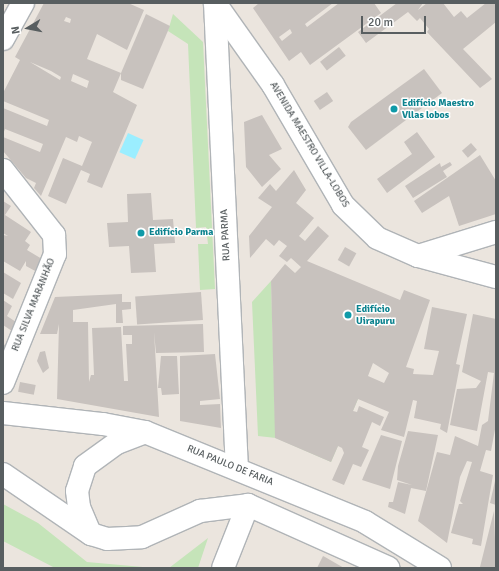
<!DOCTYPE html>
<meta charset="utf-8">
<style>
body{margin:0}
#map{position:relative;width:499px;height:571px;overflow:hidden;background:#ebe5de;font-family:Signika,sans-serif}
div>[style]{position:absolute}
.green>*{inset:0;background:#c5e4b9}
.water>*{inset:0;background:#9beeff;transform-origin:0 0}
.building>*{inset:0;background:#c8c2be;transform-origin:0 0}
.roads{filter:drop-shadow(1px 0 #b0b4b7) drop-shadow(-1px 0 #b0b4b7) drop-shadow(0 1px #b0b4b7) drop-shadow(0 -1px #b0b4b7)}
.minor>*{height:22px;margin:-11px;padding:0 11px;transform-origin:11px;border-radius:11px;background:#fff}
.dots>*{width:11px;height:11px;translate:-50% -50%;box-sizing:border-box;border:2px solid #fff;border-radius:50%}
span{translate:-50% -50%;white-space:nowrap;text-align:center;line-height:1.15;-webkit-text-stroke:3px #fff;paint-order:stroke}
.culture-label{font-size:10px;color:#0d838f;font-weight:700}
.left{translate:0 -50%;text-align:left}
.street-label{font-size:10px;color:#585e60}
.frame{position:absolute;inset:0;border:4px solid #585e60;pointer-events:none}
.north{position:absolute;left:8px;top:8px;width:40px;height:40px;-webkit-text-stroke:3px #fff;paint-order:stroke;rotate:260deg;font-size:11px;font-weight:700;line-height:16px;text-align:center;color:#585e60}
.north::after{content:'';display:block;margin:auto;width:14px;height:18px;background:#585e60;clip-path:polygon(50% 0,100% 100%,50% 72%,0 100%)}
.scale{position:absolute;left:361px;top:16px;width:65px;height:18px;box-sizing:border-box;border:2px solid #585e60;border-top:0;padding-left:5px;font-size:12px;line-height:14px;white-space:nowrap;color:#585e60;-webkit-text-stroke:3px #fff;paint-order:stroke}
</style>
<div id="map">
<div class="green">
<div style="clip-path:polygon(173px 14px,203px 42px,215px 289px,200px 290px,198px 244px,208px 244px,206px 227px,196px 228px,188px 44px,168px 31px)"></div>
<div style="clip-path:polygon(271px 281px,275px 416px,364px 385px,331px 462px,276px 438px,258px 436px,252px 302px)"></div>
<div style="clip-path:polygon(3px 504px,38px 523px,87px 562px,154px 568px,55px 568px,3px 541px)"></div>
<div style="clip-path:polygon(208px 538px,198px 568px,169px 568px)"></div>
</div>
<div class="water">
<div style="left:128px;top:133px;width:17px;height:21px;rotate:24deg"></div>
</div>
<div class="building">
<div style="clip-path:polygon(evenodd,44px 3px,128px 3px,144px 10px,127px 50px,97px 34px,87px 59px,121px 73px,113px 92px,137px 105px,102px 188px,87px 182px,90px 174px,81px 170px,66px 204px,48px 196px,63px 158px,82px 166px,92px 142px,79px 136px,77px 142px,66px 137px,41px 196px,34px 188px,36px 183px,26px 178px,3px 151px,3px 137px,40px 152px,43px 144px,5px 129px,3px 134px,3px 108px,47px 126px,49px 120px,3px 101px,3px 93px,20px 60px,15px 57px,44px 3px,66px 17px,71px 19px,70px 23px,64px 21px,66px 17px,44px 3px,30px 62px,51px 71px,61px 77px,60px 80px,30px 62px,44px 3px,73px 74px,89px 81px,87px 88px,71px 81px,73px 74px)"></div>
<div style="clip-path:polygon(evenodd,259px 3px,333px 3px,305px 24px,307px 27px,339px 3px,374px 3px,381px 13px,310px 65px,301px 52px,289px 61px,253px 8px,259px 3px,290px 29px,292px 33px,282px 41px,279px 37px,290px 29px)"></div>
<div style="clip-path:polygon(397px 3px,423px 3px,418px 10px,427px 3px,443px 3px,454px 17px,461px 11px,467px 18px,486px 3px,496px 3px,496px 22px,463px 49px,492px 79px,480px 88px,427px 32px,429px 29px,420px 18px,417px 21px,408px 12px,366px 43px,358px 32px)"></div>
<div style="clip-path:polygon(146px 14px,170px 26px,143px 89px,121px 80px,121px 73px)"></div>
<div style="left:339px;top:47px;width:11px;height:24px;rotate:52deg"></div>
<div style="clip-path:polygon(424px 69px,442px 93px,366px 150px,348px 127px,351px 122px)"></div>
<div style="left:327px;top:92px;width:11px;height:16px;rotate:56deg"></div>
<div style="clip-path:polygon(262px 115px,282px 149px,269px 155px,281px 169px,262px 187px,246px 167px,244px 122px)"></div>
<div style="clip-path:polygon(417px 132px,435px 157px,387px 193px,377px 179px,412px 154px,404px 142px)"></div>
<div style="left:471px;top:143px;width:9px;height:12px;rotate:49deg"></div>
<div style="clip-path:polygon(480px 155px,496px 181px,496px 214px,459px 226px,449px 196px,422px 213px,414px 201px)"></div>
<div style="clip-path:polygon(450px 162px,452px 165px,443px 171px,447px 177px,413px 198px,405px 186px,440px 163px,441px 167px)"></div>
<div style="clip-path:polygon(evenodd,294px 170px,306px 190px,296px 203px,314px 218px,299px 236px,305px 241px,318px 226px,329px 236px,307px 261px,400px 300px,404px 290px,430px 300px,406px 367px,414px 369px,413px 374px,433px 375px,439px 351px,424px 349px,432px 307px,467px 314px,456px 364px,460px 365px,447px 433px,440px 429px,441px 424px,414px 418px,417px 401px,413px 400px,404px 437px,381px 430px,389px 412px,358px 399px,353px 411px,357px 412px,359px 406px,384px 417px,380px 426px,372px 422px,362px 447px,369px 450px,361px 467px,353px 464px,344px 485px,332px 480px,344px 453px,342px 448px,338px 446px,331px 462px,275px 438px,271px 281px,285px 264px,295px 273px,301px 267px,291px 258px,287px 262px,279px 256px,287px 246px,279px 240px,274px 246px,266px 239px,250px 258px,249px 236px,272px 207px,258px 198px,270px 184px,276px 191px,294px 170px,373px 363px,389px 373px,384px 383px,368px 376px,373px 363px)"></div>
<div style="clip-path:polygon(151px 193px,153px 220px,173px 219px,175px 243px,154px 244px,156px 272px,131px 273px,129px 246px,109px 247px,107px 223px,128px 222px,127px 194px)"></div>
<div style="clip-path:polygon(3px 201px,11px 206px,5px 215px,31px 232px,25px 241px,30px 245px,27px 250px,42px 259px,37px 272px,26px 266px,26px 261px,20px 271px,3px 261px,3px 235px,8px 236px,3px 233px)"></div>
<div style="left:345px;top:247px;width:13px;height:15px;rotate:29deg"></div>
<div style="clip-path:polygon(3px 272px,21px 283px,13px 299px,3px 293px)"></div>
<div style="left:201px;top:292px;width:28px;height:66px;rotate:86deg"></div>
<div style="clip-path:polygon(122px 294px,122px 302px,131px 302px,131px 309px,122px 310px,123px 323px,116px 323px,116px 304px,73px 310px,73px 322px,88px 322px,89px 382px,91px 375px,94px 375px,92px 328px,121px 327px,124px 381px,128px 381px,126px 344px,132px 344px,132px 335px,123px 335px,123px 326px,203px 324px,204px 352px,156px 353px,154px 332px,159px 417px,57px 399px,59px 324px,57px 334px,40px 334px,55px 297px)"></div>
<div style="clip-path:polygon(3px 300px,12px 306px,7px 316px,16px 322px,12px 331px,3px 325px)"></div>
<div style="clip-path:polygon(473px 314px,496px 319px,496px 424px,491px 451px,486px 450px,480px 471px,493px 475px,481px 546px,472px 544px,473px 539px,451px 533px,459px 504px,463px 504px,460px 501px,472px 462px,467px 461px,460px 477px,447px 543px,418px 521px,437px 452px,450px 455px,455px 436px,478px 446px,482px 425px,488px 421px,494px 373px,488px 372px,477px 431px,450px 425px,457px 389px,476px 388px,481px 381px,462px 372px)"></div>
<div style="clip-path:polygon(3px 344px,7px 346px,3px 354px)"></div>
<div style="clip-path:polygon(45px 351px,49px 368px,43px 373px,37px 361px,40px 352px)"></div>
<div style="clip-path:polygon(215px 354px,220px 399px,200px 401px,200px 405px,220px 404px,221px 428px,180px 421px,180px 356px)"></div>
<div style="clip-path:polygon(161px 356px,177px 356px,179px 394px,162px 395px,161px 388px,158px 388px)"></div>
<div style="left:20px;top:382px;width:16px;height:10px;rotate:11deg"></div>
<div style="clip-path:polygon(408px 431px,438px 435px,426px 491px,411px 488px,405px 514px,388px 507px,389px 502px,393px 502px,398px 482px,412px 485px,397px 480px,398px 466px)"></div>
<div style="clip-path:polygon(381px 435px,402px 441px,390px 489px,362px 480px)"></div>
<div style="clip-path:polygon(495px 481px,496px 481px,496px 505px,490px 503px)"></div>
<div style="clip-path:polygon(494px 511px,496px 568px,481px 568px,480px 567px)"></div>
<div style="clip-path:polygon(323px 556px,325px 557px,344px 568px,317px 568px)"></div>
</div>
<div class="roads">
<div class="minor">
<div style="left:215px;top:3px;width:466px;rotate:87.3deg"></div>
<div style="left:215px;top:3px;width:100px;rotate:54.7deg"></div>
<div style="left:273px;top:85px;width:139px;rotate:59.7deg"></div>
<div style="left:343px;top:205px;width:47px;rotate:44.1deg"></div>
<div style="left:377px;top:238px;width:45px;rotate:23.7deg"></div>
<div style="left:418px;top:256px;width:81px;rotate:15.1deg"></div>
<div style="left:3px;top:39px;width:41px;rotate:-60.9deg"></div>
<div style="left:3px;top:170px;width:83px;rotate:51.9deg"></div>
<div style="left:54px;top:235px;width:19px;rotate:87deg"></div>
<div style="left:55px;top:254px;width:139px;rotate:112deg"></div>
<div style="left:418px;top:256px;width:82px;rotate:-17.1deg"></div>
<div style="left:3px;top:413px;width:101px;rotate:6.3deg"></div>
<div style="left:103px;top:424px;width:43px;rotate:10.8deg"></div>
<div style="left:145px;top:432px;width:238px;rotate:22.2deg"></div>
<div style="left:365px;top:522px;width:88px;rotate:31.5deg"></div>
<div style="left:3px;top:474px;width:107px;rotate:34.3deg"></div>
<div style="left:91px;top:534px;width:17px;rotate:17deg"></div>
<div style="left:107px;top:539px;width:35px;rotate:-3deg"></div>
<div style="left:142px;top:537px;width:64px;rotate:-24.1deg"></div>
<div style="left:200px;top:511px;width:48px;rotate:-7.1deg"></div>
<div style="left:248px;top:505px;width:154px;rotate:24.1deg"></div>
<div style="left:90px;top:533px;width:28px;rotate:-113deg"></div>
<div style="left:79px;top:507px;width:16px;rotate:-97deg"></div>
<div style="left:77px;top:491px;width:26px;rotate:-72deg"></div>
<div style="left:85px;top:466px;width:39px;rotate:-36deg"></div>
<div style="left:117px;top:443px;width:30px;rotate:-21deg"></div>
<div style="left:223px;top:568px;width:68px;rotate:-68.4deg"></div>
</div>
</div>
<div class="dots">
<div style="left:394px;top:109px;background:#0f9aa8"></div>
<div style="left:141px;top:233px;background:#0f9aa8"></div>
<div style="left:348px;top:315px;background:#0f9aa8"></div>
</div>
<div class="culture-label">
<span class="left" style="left:402px;top:109px">Edifício Maestro<br>Vllas lobos</span>
<span class="left" style="left:149px;top:233px">Edifício Parma</span>
<span class="left" style="left:356px;top:315px">Edifício<br>Uirapuru</span>
</div>
<div class="street-label">
<span style="left:309px;top:145px;rotate:59deg">AVENIDA MAESTRO VILLA-LOBOS</span>
<span style="left:226px;top:235px;rotate:-93deg">RUA PARMA</span>
<span style="left:34px;top:305px;rotate:-68deg">RUA SILVA MARANHÃO</span>
<span style="left:230px;top:466px;rotate:22deg">RUA PAULO DE FARIA</span>
</div>
<div class="frame"></div>
<div class="north">N</div>
<div class="scale">20 m</div>
</div>
